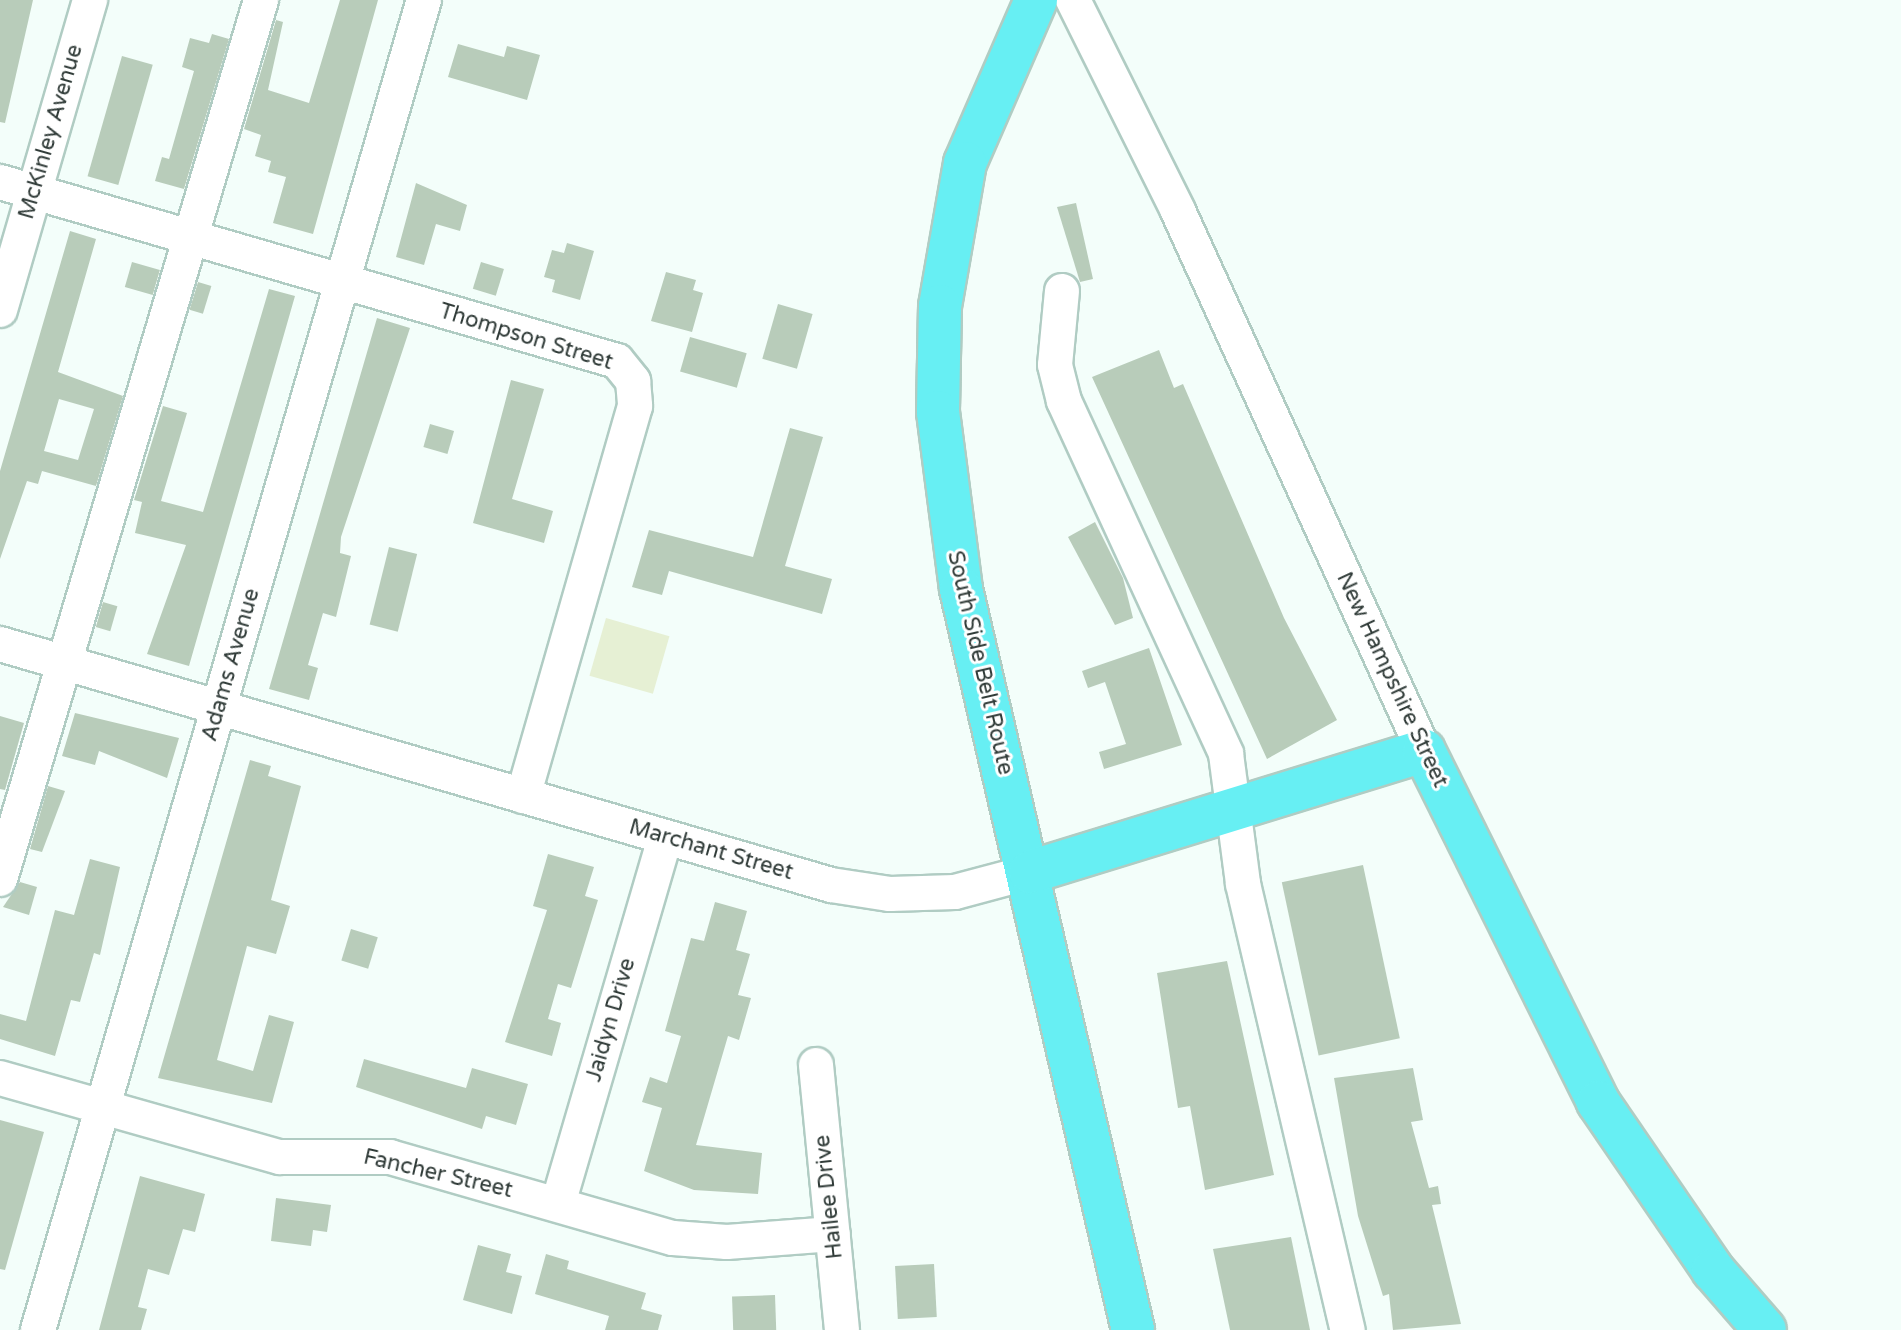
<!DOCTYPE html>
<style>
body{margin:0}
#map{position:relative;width:1901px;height:1330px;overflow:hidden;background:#f3fefa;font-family:"Varela Round",sans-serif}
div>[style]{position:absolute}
.green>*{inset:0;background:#e6f0d4;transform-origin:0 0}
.building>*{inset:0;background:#b8ccba;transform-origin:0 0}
.roads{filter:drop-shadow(2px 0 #b0ccc3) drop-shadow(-2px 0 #b0ccc3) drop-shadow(0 2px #b0ccc3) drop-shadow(0 -2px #b0ccc3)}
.minor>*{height:34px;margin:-17px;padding:0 17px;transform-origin:17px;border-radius:17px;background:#fff}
.major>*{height:42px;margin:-21px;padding:0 21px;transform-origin:21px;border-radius:21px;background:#67eff3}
span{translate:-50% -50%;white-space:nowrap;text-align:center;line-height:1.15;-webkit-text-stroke:6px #fff;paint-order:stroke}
.street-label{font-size:22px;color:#303b38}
</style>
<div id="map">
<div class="green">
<div style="left:606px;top:618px;width:66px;height:60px;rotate:16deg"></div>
</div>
<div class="building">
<div style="clip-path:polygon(0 0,33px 0,5px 123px,0 122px)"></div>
<div style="clip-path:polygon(340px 0,378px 0,313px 234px,273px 223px,286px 177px,268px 172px,271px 161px,255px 156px,261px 135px,244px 129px,276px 20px,283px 22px,268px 90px,309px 103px)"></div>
<div style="clip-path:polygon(212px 34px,229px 39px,184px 189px,155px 181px,162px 157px,169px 159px,194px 71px,182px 67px,190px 38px,209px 43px)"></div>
<div style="clip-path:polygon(458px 44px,504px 57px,507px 46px,540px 55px,527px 100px,448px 77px)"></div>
<div style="left:122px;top:56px;width:32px;height:125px;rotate:16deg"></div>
<div style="clip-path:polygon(416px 183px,467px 205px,460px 231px,436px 224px,424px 265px,396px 257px)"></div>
<div style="clip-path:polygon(1076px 203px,1093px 279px,1080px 282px,1057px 207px)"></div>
<div style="clip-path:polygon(evenodd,70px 231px,96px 239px,58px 372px,123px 396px,96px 486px,42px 471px,38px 484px,27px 481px,0 559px,0 471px,70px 231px,59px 399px,94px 409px,78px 460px,44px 451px,59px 399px)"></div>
<div style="clip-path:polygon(567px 243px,594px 251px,580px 300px,552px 292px,555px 280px,544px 277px,552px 250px,564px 253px)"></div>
<div style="left:132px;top:262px;width:29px;height:26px;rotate:16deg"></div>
<div style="left:481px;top:262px;width:24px;height:28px;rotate:17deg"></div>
<div style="clip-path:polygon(666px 272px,696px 280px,693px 290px,703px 293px,692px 332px,651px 321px)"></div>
<div style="left:198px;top:282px;width:14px;height:29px;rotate:17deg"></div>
<div style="clip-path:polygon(269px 289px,295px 296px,189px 666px,147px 654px,186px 545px,135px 533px,142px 502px,134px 500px,163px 406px,187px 413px,161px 501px,203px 512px)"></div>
<div style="left:778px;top:304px;width:36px;height:57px;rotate:16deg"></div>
<div style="clip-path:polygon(377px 318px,410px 328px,341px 537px,340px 553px,351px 556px,336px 617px,323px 613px,308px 665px,318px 668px,309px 700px,269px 689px)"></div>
<div style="left:690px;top:337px;width:59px;height:36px;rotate:16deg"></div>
<div style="clip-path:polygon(1159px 350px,1174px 388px,1183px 384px,1284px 618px,1337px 720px,1267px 759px,1092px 377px)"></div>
<div style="clip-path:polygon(511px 380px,544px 389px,512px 499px,553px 511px,544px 543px,473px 523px)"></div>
<div style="left:430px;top:424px;width:25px;height:24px;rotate:16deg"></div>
<div style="clip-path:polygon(790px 428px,823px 437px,785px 566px,832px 579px,822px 614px,669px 571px,662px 595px,632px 587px,649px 530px,753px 557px)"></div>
<div style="clip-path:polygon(1095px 522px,1123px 578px,1133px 618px,1115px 625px,1068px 537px)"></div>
<div style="left:389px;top:547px;width:29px;height:80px;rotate:14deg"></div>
<div style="left:103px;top:602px;width:15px;height:26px;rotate:16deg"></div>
<div style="clip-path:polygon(1149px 648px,1182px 745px,1104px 769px,1099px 752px,1126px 744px,1105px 682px,1088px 688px,1082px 671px)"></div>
<div style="clip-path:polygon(75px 713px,179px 738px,167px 778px,99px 751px,95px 765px,62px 756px)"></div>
<div style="clip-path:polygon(0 716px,24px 723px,5px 790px,0 789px)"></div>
<div style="clip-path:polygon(250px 760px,271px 766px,268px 776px,301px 786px,271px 900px,290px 906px,276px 954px,247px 946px,217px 1060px,253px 1071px,269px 1015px,294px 1022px,272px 1103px,158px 1078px)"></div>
<div style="clip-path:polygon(48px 786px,65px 791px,42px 852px,30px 849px)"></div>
<div style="clip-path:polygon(548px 854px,594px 867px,585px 896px,598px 900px,571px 988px,558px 984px,548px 1019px,561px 1023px,552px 1056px,505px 1042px,547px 910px,533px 906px)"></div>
<div style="clip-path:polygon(90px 859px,120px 867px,100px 955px,94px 953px,80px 1002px,71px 1000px,55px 1056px,0 1039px,0 1014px,26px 1021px,55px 910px,74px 915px)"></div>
<div style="left:1363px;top:865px;width:177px;height:83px;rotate:78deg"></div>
<div style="clip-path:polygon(20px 882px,37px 887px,29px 915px,3px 907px)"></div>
<div style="clip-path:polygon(715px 902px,747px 911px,736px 950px,750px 954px,738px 995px,751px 998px,739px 1040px,728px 1036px,696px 1145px,762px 1153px,758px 1194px,694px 1190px,644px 1171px,662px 1108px,642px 1102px,650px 1077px,667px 1083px,681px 1036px,665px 1031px,691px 938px,704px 941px)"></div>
<div style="left:351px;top:929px;width:28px;height:33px;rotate:17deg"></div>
<div style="clip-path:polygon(1227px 961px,1274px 1175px,1205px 1190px,1190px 1106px,1178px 1108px,1157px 973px)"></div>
<div style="clip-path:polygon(364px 1059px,466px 1088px,472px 1068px,528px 1084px,516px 1125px,486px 1116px,482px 1129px,356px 1087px)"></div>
<div style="clip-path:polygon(1413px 1068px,1423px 1120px,1411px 1122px,1429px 1188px,1438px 1186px,1441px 1204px,1432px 1205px,1461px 1324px,1393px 1330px,1389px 1294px,1383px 1296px,1358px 1216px,1334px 1078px)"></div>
<div style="clip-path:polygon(0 1120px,44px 1132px,5px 1270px,0 1269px)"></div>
<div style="clip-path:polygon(140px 1176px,205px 1194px,195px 1232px,183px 1229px,169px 1275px,148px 1269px,138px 1307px,147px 1309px,141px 1330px,99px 1330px)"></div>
<div style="clip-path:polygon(276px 1198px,331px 1205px,327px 1232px,313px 1230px,311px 1246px,271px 1241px)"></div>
<div style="clip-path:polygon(1291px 1237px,1310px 1330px,1230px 1330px,1213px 1249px)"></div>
<div style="clip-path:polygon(478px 1245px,511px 1254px,506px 1272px,522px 1276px,512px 1314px,463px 1300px)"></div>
<div style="clip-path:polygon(546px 1254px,569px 1261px,567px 1269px,646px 1293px,641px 1309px,662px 1315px,658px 1330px,605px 1330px,609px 1316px,535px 1294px)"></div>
<div style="left:934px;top:1264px;width:53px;height:39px;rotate:87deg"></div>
<div style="left:775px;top:1295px;width:35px;height:43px;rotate:88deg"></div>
</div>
<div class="roads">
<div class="minor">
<div style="left:1073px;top:0;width:236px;rotate:63.5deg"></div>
<div style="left:1178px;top:211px;width:593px;rotate:65.51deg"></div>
<div style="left:0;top:182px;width:642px;rotate:16.18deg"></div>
<div style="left:617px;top:361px;width:26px;rotate:51deg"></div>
<div style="left:633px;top:381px;width:25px;rotate:85deg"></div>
<div style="left:635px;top:406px;width:406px;rotate:106deg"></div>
<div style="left:1062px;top:291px;width:74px;rotate:95.4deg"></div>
<div style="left:1055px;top:365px;width:37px;rotate:76deg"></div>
<div style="left:1064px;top:401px;width:388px;rotate:65.3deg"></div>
<div style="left:1226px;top:754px;width:131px;rotate:82.5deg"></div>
<div style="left:1243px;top:884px;width:458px;rotate:76.8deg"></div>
<div style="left:0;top:310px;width:323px;rotate:-73.8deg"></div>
<div style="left:0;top:644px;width:865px;rotate:16.17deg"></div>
<div style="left:831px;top:885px;width:60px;rotate:8.7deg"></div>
<div style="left:890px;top:894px;width:65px;rotate:-1.8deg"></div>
<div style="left:955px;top:892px;width:78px;rotate:-14.9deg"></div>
<div style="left:0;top:879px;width:917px;rotate:-73.46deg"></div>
<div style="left:816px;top:1065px;width:266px;rotate:84.4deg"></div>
<div style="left:0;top:1078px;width:291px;rotate:15.8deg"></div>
<div style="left:280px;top:1157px;width:110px"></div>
<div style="left:390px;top:1157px;width:294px;rotate:16deg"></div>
<div style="left:673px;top:1238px;width:54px;rotate:4.2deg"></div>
<div style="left:727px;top:1242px;width:106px;rotate:-4.3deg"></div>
<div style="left:558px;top:1204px;width:382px;rotate:-73.7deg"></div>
<div style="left:38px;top:1330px;width:1385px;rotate:-73.82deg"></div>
</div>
<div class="major">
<div style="left:1036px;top:0;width:178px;rotate:113.5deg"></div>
<div style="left:965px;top:163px;width:145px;rotate:99.9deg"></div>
<div style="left:940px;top:306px;width:106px;rotate:91.1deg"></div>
<div style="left:938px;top:412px;width:178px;rotate:82.6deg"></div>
<div style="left:961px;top:589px;width:761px;rotate:76.93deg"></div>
<div style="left:1030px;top:872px;width:412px;rotate:-17.1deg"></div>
<div style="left:1424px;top:751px;width:392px;rotate:63.6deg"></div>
<div style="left:1598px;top:1102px;width:204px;rotate:55.6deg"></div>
<div style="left:1713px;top:1270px;width:79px;rotate:49.1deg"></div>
</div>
</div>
<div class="street-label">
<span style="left:51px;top:132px;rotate:-74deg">McKinley Avenue</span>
<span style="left:526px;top:337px;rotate:17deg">Thompson Street</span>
<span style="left:980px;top:663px;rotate:77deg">South Side Belt Route</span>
<span style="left:231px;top:665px;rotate:-74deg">Adams Avenue</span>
<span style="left:1392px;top:680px;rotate:65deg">New Hampshire Street</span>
<span style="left:711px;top:850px;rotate:16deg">Marchant Street</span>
<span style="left:611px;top:1020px;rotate:-74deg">Jaidyn Drive</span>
<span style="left:438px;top:1174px;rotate:13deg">Fancher Street</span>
<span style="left:829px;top:1197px;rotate:-96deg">Hailee Drive</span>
</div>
</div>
